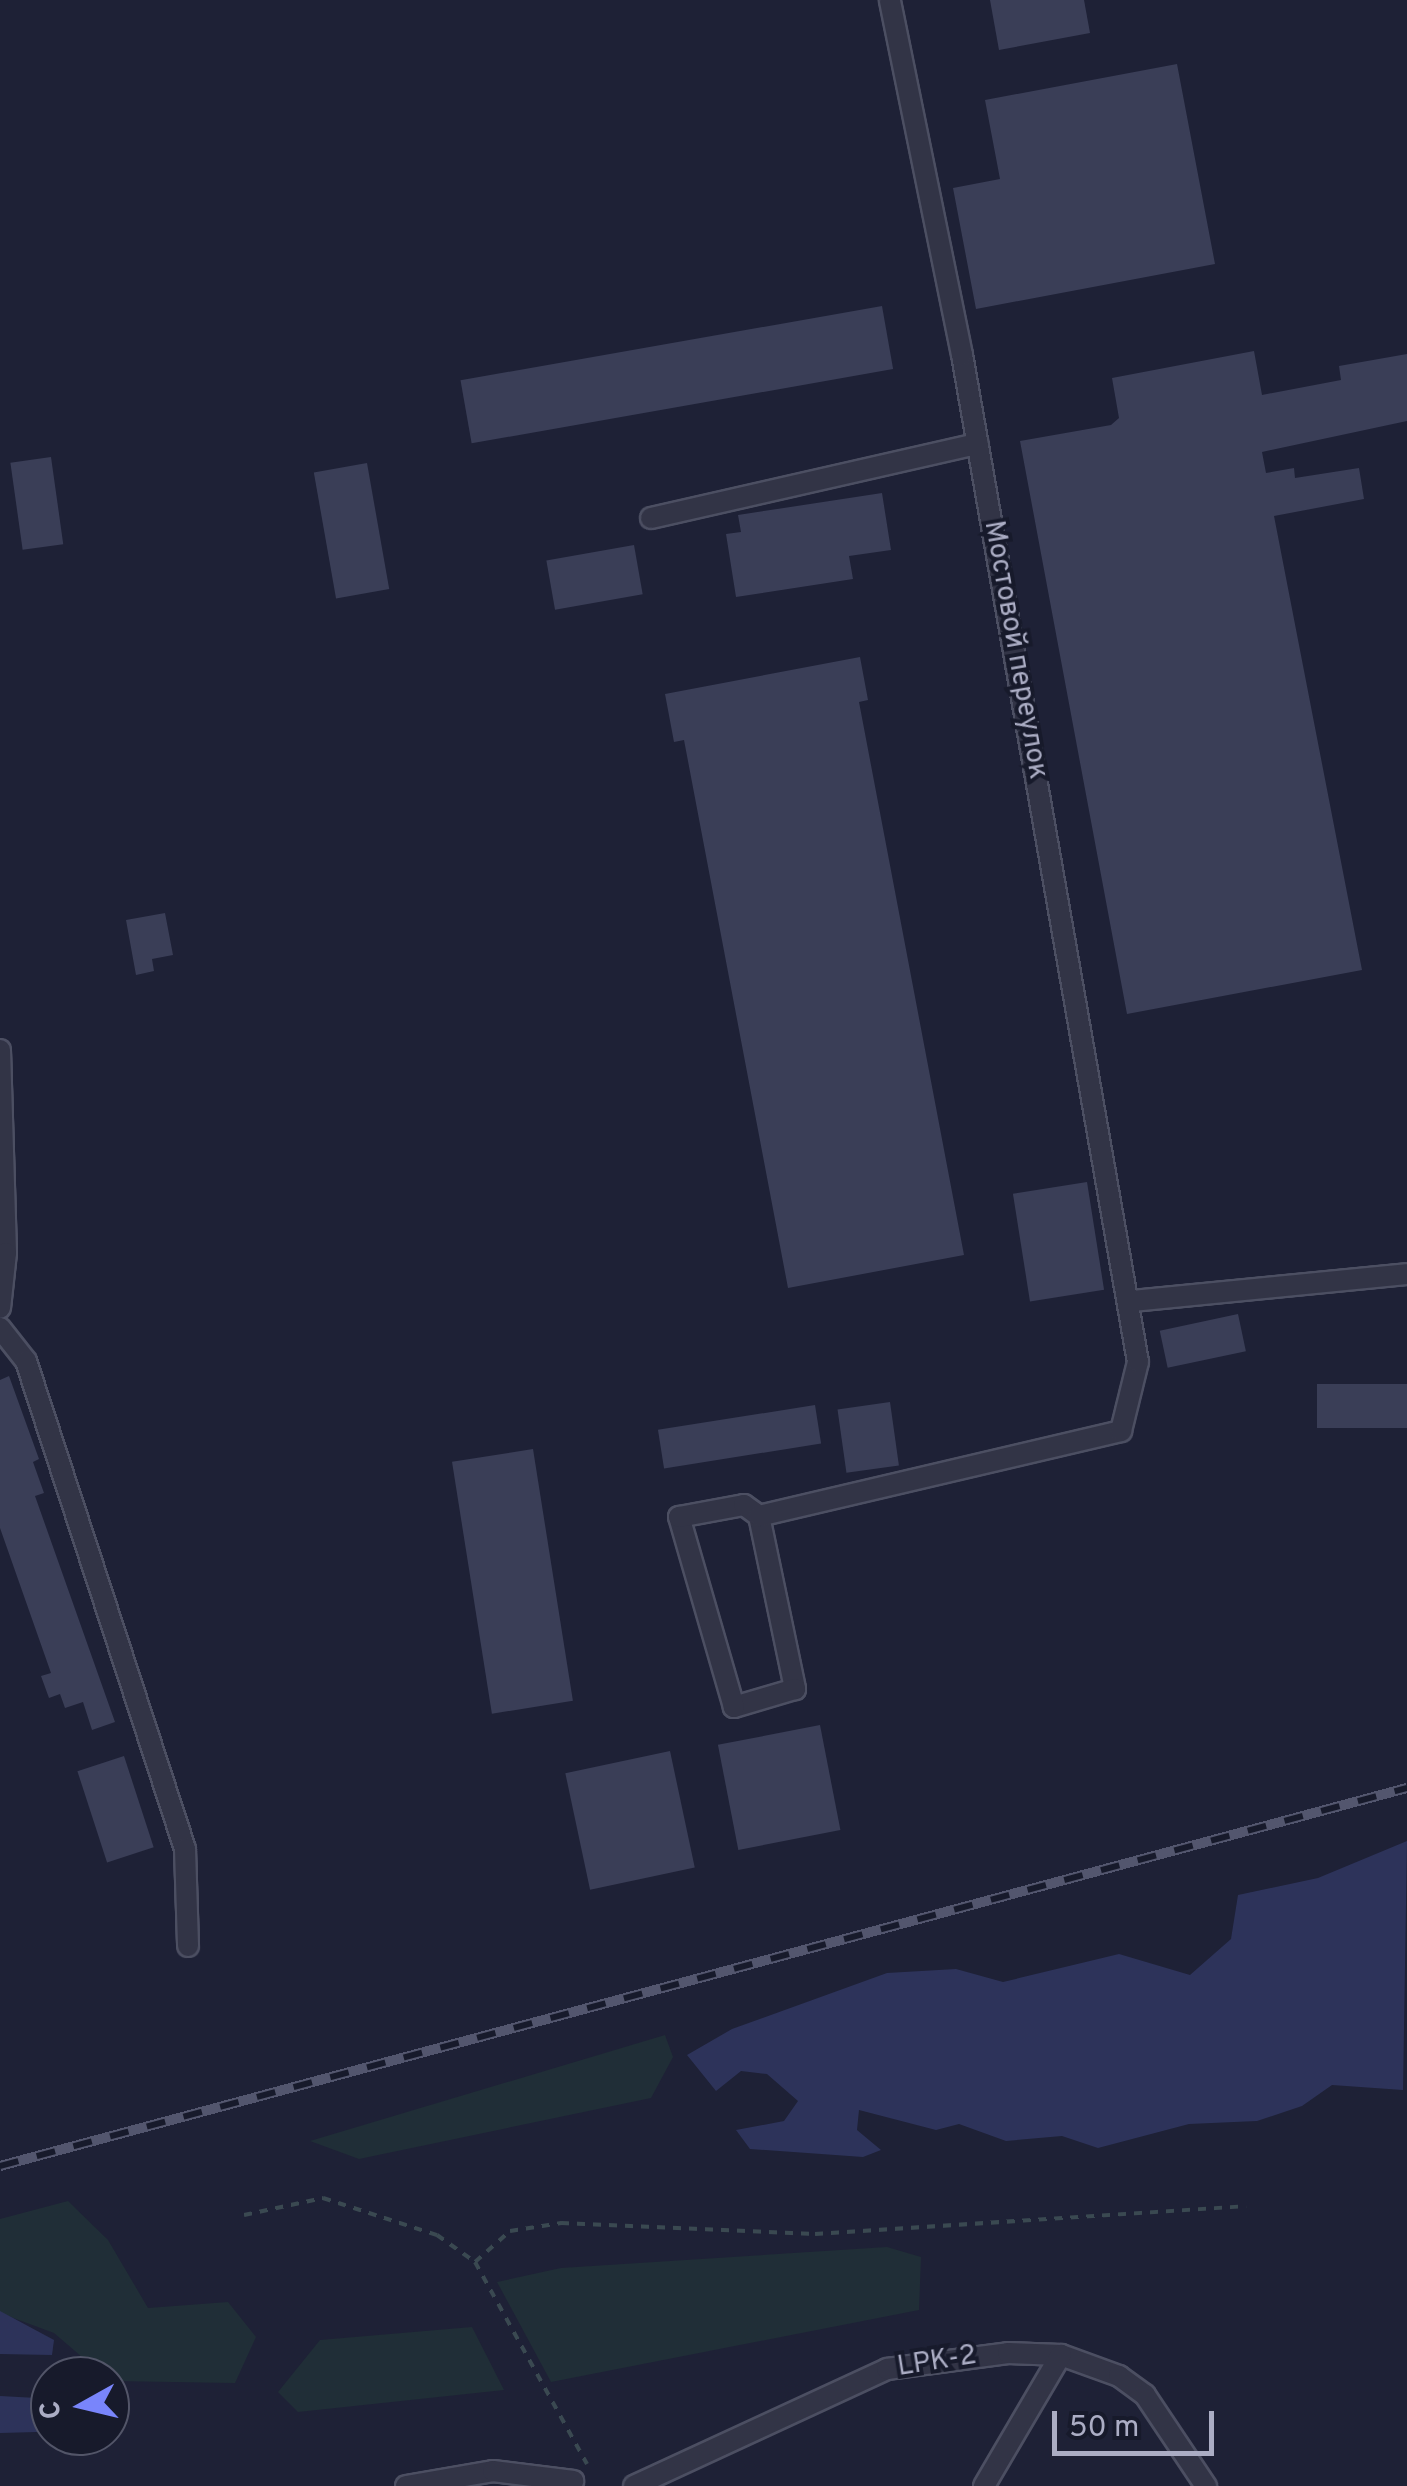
<!DOCTYPE html>
<meta charset="utf-8">
<style>
body{margin:0}
#map{position:relative;width:1407px;height:2486px;overflow:hidden;background:#1e2136;font-family:Overpass,sans-serif}
div>[style]{position:absolute}
.green>*{inset:0;background:#202e37}
.water>*{inset:0;background:#2d335a}
.building>*{inset:0;background:#3a3e57;transform-origin:0 0}
.path>*{height:4px;margin-top:-2px;transform-origin:0;background:repeating-linear-gradient(90deg,#3a4951 0 8px,transparent 0 16px)}
.roads{filter:drop-shadow(2px 0 #4c4f62) drop-shadow(-2px 0 #4c4f62) drop-shadow(0 2px #4c4f62) drop-shadow(0 -2px #4c4f62)}
.minor>*{height:20px;margin:-10px;padding:0 10px;transform-origin:10px;border-radius:10px;background:#323446}
.rail>*{height:10px;margin-top:-5px;transform-origin:0;background:repeating-linear-gradient(90deg,#171a2b 0 19px,#53566e 0 38px);box-sizing:border-box;border-block:2px solid #53566e}
span{translate:-50% -50%;white-space:nowrap;text-align:center;line-height:1.15;-webkit-text-stroke:8px #171a2b;paint-order:stroke}
.street-label{font-size:28px;color:#abadc4}
.north{position:absolute;left:30px;top:2356px;width:100px;height:100px;box-sizing:border-box;background:#171a2b;border:2px solid #525568;border-radius:50%;rotate:262deg;font-size:28px;font-weight:700;line-height:40px;text-align:center;color:#abadc4}
.north::after{content:'';display:block;margin:auto;width:35px;height:45px;background:#7985fb;clip-path:polygon(50% 0,100% 100%,50% 72%,0 100%)}
.scale{position:absolute;left:1052px;top:2411px;width:162px;height:45px;box-sizing:border-box;border:5px solid #abadc4;border-top:0;padding-left:12px;font-size:30px;line-height:35px;white-space:nowrap;color:#abadc4;-webkit-text-stroke:8px #171a2b;paint-order:stroke}
</style>
<div id="map">
<div class="green">
<div style="clip-path:polygon(665px 2035px,673px 2057px,651px 2098px,359px 2159px,310px 2141px)"></div>
<div style="clip-path:polygon(68px 2201px,108px 2240px,148px 2308px,228px 2302px,256px 2337px,235px 2383px,110px 2381px,54px 2333px,0 2313px,0 2219px)"></div>
<div style="clip-path:polygon(887px 2247px,921px 2257px,919px 2310px,551px 2382px,497px 2282px,561px 2268px)"></div>
<div style="clip-path:polygon(472px 2327px,504px 2390px,298px 2412px,278px 2392px,320px 2340px)"></div>
</div>
<div class="water">
<div style="clip-path:polygon(1407px 1841px,1403px 2090px,1332px 2085px,1302px 2106px,1257px 2121px,1189px 2124px,1098px 2148px,1062px 2136px,1006px 2141px,959px 2124px,936px 2130px,859px 2110px,857px 2130px,881px 2150px,863px 2157px,750px 2149px,736px 2130px,784px 2121px,798px 2101px,767px 2074px,741px 2071px,716px 2091px,687px 2055px,732px 2029px,887px 1973px,956px 1969px,1003px 1982px,1119px 1954px,1190px 1975px,1231px 1939px,1238px 1895px,1318px 1878px)"></div>
<div style="clip-path:polygon(0 2311px,54px 2340px,52px 2355px,0 2354px)"></div>
<div style="clip-path:polygon(0 2396px,37px 2398px,50px 2405px,50px 2420px,37px 2432px,0 2433px)"></div>
</div>
<div class="building">
<div style="clip-path:polygon(990px 0,1084px 0,1090px 33px,999px 50px)"></div>
<div style="clip-path:polygon(1177px 64px,1215px 264px,976px 309px,953px 188px,1000px 179px,985px 100px)"></div>
<div style="left:882px;top:306px;width:64px;height:428px;rotate:80deg"></div>
<div style="clip-path:polygon(1254px 351px,1262px 395px,1341px 380px,1339px 366px,1407px 354px,1407px 421px,1262px 452px,1266px 473px,1294px 468px,1295px 478px,1359px 468px,1364px 499px,1274px 516px,1362px 970px,1127px 1014px,1020px 441px,1111px 425px,1119px 418px,1112px 378px)"></div>
<div style="left:51px;top:457px;width:88px;height:41px;rotate:82deg"></div>
<div style="left:367px;top:463px;width:128px;height:54px;rotate:80deg"></div>
<div style="clip-path:polygon(882px 493px,891px 550px,849px 556px,853px 579px,736px 597px,726px 534px,741px 532px,738px 515px)"></div>
<div style="left:634px;top:545px;width:50px;height:89px;rotate:80deg"></div>
<div style="clip-path:polygon(860px 657px,868px 700px,859px 702px,964px 1255px,788px 1288px,684px 740px,674px 742px,665px 694px)"></div>
<div style="clip-path:polygon(165px 913px,173px 955px,152px 959px,154px 971px,136px 975px,126px 920px)"></div>
<div style="left:1087px;top:1182px;width:109px;height:75px;rotate:81deg"></div>
<div style="left:1238px;top:1314px;width:38px;height:80px;rotate:78deg"></div>
<div style="clip-path:polygon(9px 1376px,39px 1459px,33px 1462px,44px 1493px,35px 1496px,115px 1722px,92px 1730px,83px 1702px,65px 1708px,60px 1694px,49px 1698px,41px 1676px,51px 1673px,0 1528px,0 1380px)"></div>
<div style="left:1407px;top:1384px;width:44px;height:90px;rotate:90deg"></div>
<div style="left:890px;top:1402px;width:64px;height:53px;rotate:82deg"></div>
<div style="left:815px;top:1405px;width:39px;height:159px;rotate:81deg"></div>
<div style="left:533px;top:1449px;width:255px;height:82px;rotate:81deg"></div>
<div style="left:820px;top:1725px;width:107px;height:104px;rotate:79deg"></div>
<div style="left:670px;top:1751px;width:119px;height:107px;rotate:78deg"></div>
<div style="left:124px;top:1756px;width:96px;height:49px;rotate:72deg"></div>
</div>
<div class="path">
<div style="left:244px;top:2215px;width:81px;rotate:-12.1deg"></div>
<div style="left:323px;top:2198px;width:120px;rotate:18deg"></div>
<div style="left:437px;top:2235px;width:47px;rotate:35.4deg"></div>
<div style="left:475px;top:2262px;width:231px;rotate:61deg"></div>
<div style="left:475px;top:2262px;width:47px;rotate:-41.5deg"></div>
<div style="left:510px;top:2231px;width:52px;rotate:-8.9deg"></div>
<div style="left:561px;top:2223px;width:254px;rotate:2.5deg"></div>
<div style="left:815px;top:2234px;width:432px;rotate:-3.7deg"></div>
</div>
<div class="roads">
<div class="minor">
<div style="left:651px;top:518px;width:335px;rotate:-12.8deg"></div>
<div style="left:0;top:1050px;width:203px;rotate:88.3deg"></div>
<div style="left:6px;top:1253px;width:55px;rotate:96.2deg"></div>
<div style="left:1132px;top:1301px;width:276px;rotate:-5.6deg"></div>
<div style="left:0;top:1328px;width:42px;rotate:51.8deg"></div>
<div style="left:26px;top:1361px;width:513px;rotate:71.95deg"></div>
<div style="left:185px;top:1849px;width:97px;rotate:88.2deg"></div>
<div style="left:759px;top:1516px;width:177px;rotate:78.2deg"></div>
<div style="left:795px;top:1689px;width:64px;rotate:163.6deg"></div>
<div style="left:734px;top:1707px;width:198px;rotate:-106.1deg"></div>
<div style="left:679px;top:1517px;width:66px;rotate:-10.5deg"></div>
<div style="left:744px;top:1505px;width:19px;rotate:36deg"></div>
<div style="left:759px;top:1516px;width:372px;rotate:-13.2deg"></div>
<div style="left:1121px;top:1431px;width:71px;rotate:-76.2deg"></div>
<div style="left:1138px;top:1362px;width:1022px;rotate:-99.91deg"></div>
<div style="left:962px;top:355px;width:362px;rotate:-101.5deg"></div>
<div style="left:406px;top:2486px;width:88px;rotate:-9.8deg"></div>
<div style="left:493px;top:2471px;width:81px;rotate:7.1deg"></div>
<div style="left:634px;top:2486px;width:279px;rotate:-24.8deg"></div>
<div style="left:887px;top:2369px;width:122px;rotate:-7.5deg"></div>
<div style="left:1008px;top:2353px;width:53px;rotate:2.2deg"></div>
<div style="left:1061px;top:2355px;width:62px;rotate:19.9deg"></div>
<div style="left:1119px;top:2376px;width:32px;rotate:36deg"></div>
<div style="left:1145px;top:2395px;width:110px;rotate:56.2deg"></div>
<div style="left:984px;top:2486px;width:152px;rotate:-59.6deg"></div>
</div>
</div>
<div class="rail">
<div style="left:0;top:2166px;width:1457px;rotate:-15.04deg"></div>
</div>
<div class="street-label">
<span style="left:1015px;top:650px;rotate:80deg">Мостовой переулок</span>
<span style="left:937px;top:2362px;rotate:-9deg">LPK-2</span>
</div>
<div class="north">С</div>
<div class="scale">50 m</div>
</div>
